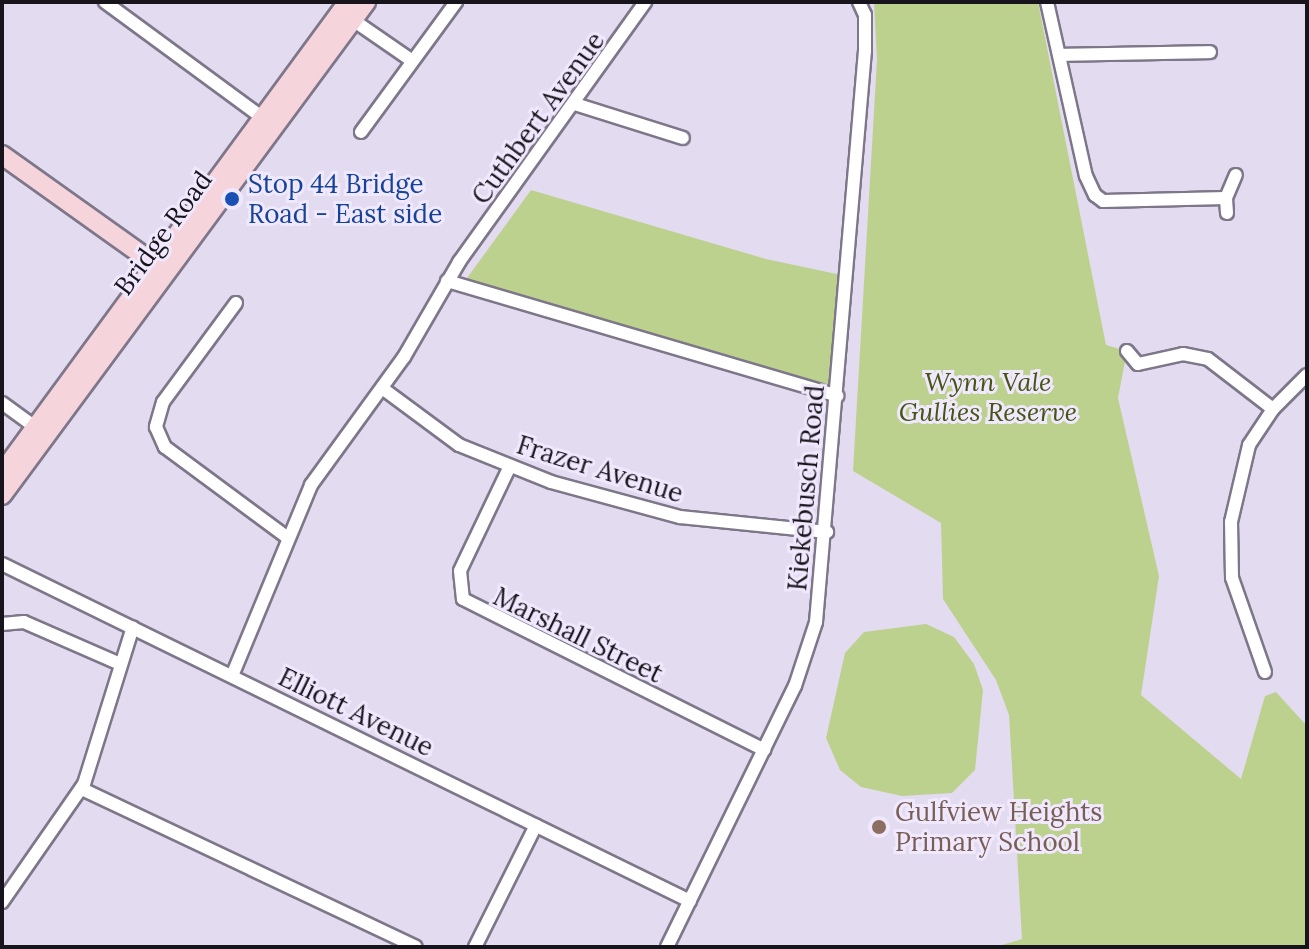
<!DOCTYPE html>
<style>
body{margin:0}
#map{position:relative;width:1309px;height:949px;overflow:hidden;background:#e3dbf0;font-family:Lora,serif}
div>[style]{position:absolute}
.green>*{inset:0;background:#bdd18f}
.roads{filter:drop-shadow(2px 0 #7e7689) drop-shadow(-2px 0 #7e7689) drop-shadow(0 2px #7e7689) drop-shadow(0 -2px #7e7689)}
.street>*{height:12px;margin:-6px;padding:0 6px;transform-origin:6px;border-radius:6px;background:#fff}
.secondary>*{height:18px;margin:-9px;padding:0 9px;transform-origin:9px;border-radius:9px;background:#f6d4dc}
.dots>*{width:22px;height:22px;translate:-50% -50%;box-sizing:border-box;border:4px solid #f0e8fd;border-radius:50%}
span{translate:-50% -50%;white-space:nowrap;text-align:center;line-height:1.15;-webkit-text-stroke:6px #f0e8fd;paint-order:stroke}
.street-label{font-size:26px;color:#17141c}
.transit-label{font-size:26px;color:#164399}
.left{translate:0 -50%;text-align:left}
.park-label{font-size:26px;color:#465514;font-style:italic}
.education-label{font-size:26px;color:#785e54}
.frame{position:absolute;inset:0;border:4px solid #17141c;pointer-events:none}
</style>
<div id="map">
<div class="green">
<div style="clip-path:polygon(874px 2px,1038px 2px,1106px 345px,1127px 351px,1118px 398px,1159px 576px,1141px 695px,1241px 779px,1265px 696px,1276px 692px,1307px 726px,1307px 947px,995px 947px,1022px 939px,1009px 715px,996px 680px,943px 599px,941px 523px,853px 471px,877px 60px)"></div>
<div style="clip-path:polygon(531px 190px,766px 259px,846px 276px,837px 396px,462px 285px)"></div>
<div style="clip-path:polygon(926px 624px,954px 637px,974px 664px,983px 690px,975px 770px,952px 793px,902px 796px,861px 787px,840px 770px,826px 738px,845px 653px,864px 632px)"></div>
</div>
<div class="roads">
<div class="street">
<div style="left:105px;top:2px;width:196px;rotate:36.3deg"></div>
<div style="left:1047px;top:2px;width:178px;rotate:77.4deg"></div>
<div style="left:1086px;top:176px;width:21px;rotate:65deg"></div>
<div style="left:1095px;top:195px;width:10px;rotate:37deg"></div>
<div style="left:1103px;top:201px;width:123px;rotate:-1.4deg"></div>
<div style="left:353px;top:20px;width:70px;rotate:34.6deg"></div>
<div style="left:1060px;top:55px;width:150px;rotate:-1.1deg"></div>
<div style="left:575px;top:104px;width:113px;rotate:17.5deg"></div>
<div style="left:361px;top:132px;width:161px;rotate:-53.8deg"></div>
<div style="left:1227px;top:213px;width:15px;rotate:-94deg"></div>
<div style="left:1226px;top:198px;width:25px;rotate:-67deg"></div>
<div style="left:447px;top:281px;width:407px;rotate:16.4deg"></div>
<div style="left:236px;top:303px;width:123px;rotate:126.4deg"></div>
<div style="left:163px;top:402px;width:26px;rotate:106deg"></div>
<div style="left:156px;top:427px;width:22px;rotate:66deg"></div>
<div style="left:165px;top:447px;width:153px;rotate:36.5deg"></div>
<div style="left:1127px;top:351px;width:17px;rotate:50deg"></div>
<div style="left:1138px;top:364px;width:46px;rotate:-12.5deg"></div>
<div style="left:1183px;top:354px;width:25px;rotate:11deg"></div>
<div style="left:1208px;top:359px;width:82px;rotate:37.6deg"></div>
<div style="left:382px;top:388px;width:96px;rotate:36.5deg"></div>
<div style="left:459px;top:445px;width:99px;rotate:21.9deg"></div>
<div style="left:551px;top:482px;width:134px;rotate:15.2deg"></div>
<div style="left:680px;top:517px;width:148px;rotate:5.8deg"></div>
<div style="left:2px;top:403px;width:41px;rotate:36deg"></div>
<div style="left:510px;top:466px;width:116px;rotate:115.5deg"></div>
<div style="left:460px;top:571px;width:28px;rotate:84deg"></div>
<div style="left:463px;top:599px;width:337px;rotate:26.6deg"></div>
<div style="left:2px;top:564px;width:766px;rotate:26.1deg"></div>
<div style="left:2px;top:624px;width:22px;rotate:-5deg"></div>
<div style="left:24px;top:622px;width:105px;rotate:23.6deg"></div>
<div style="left:1265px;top:672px;width:100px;rotate:-109.3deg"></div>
<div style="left:1232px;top:578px;width:56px;rotate:-91deg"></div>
<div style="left:1231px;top:522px;width:79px;rotate:-76.8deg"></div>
<div style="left:1249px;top:445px;width:43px;rotate:-56.3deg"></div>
<div style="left:1273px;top:409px;width:48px;rotate:-45deg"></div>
<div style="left:232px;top:676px;width:207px;rotate:-67.5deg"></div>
<div style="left:311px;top:485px;width:158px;rotate:-54deg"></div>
<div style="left:404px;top:357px;width:110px;rotate:-59.9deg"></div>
<div style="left:459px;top:262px;width:320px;rotate:-54.4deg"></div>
<div style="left:82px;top:789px;width:369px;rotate:25.3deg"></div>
<div style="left:2px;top:902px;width:144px;rotate:-55.2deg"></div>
<div style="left:84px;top:784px;width:164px;rotate:-72.7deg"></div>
<div style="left:475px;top:947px;width:136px;rotate:-63.4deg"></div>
<div style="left:667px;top:947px;width:291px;rotate:-63.9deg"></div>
<div style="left:795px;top:686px;width:67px;rotate:-71.8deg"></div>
<div style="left:816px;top:622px;width:573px;rotate:-85.1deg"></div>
<div style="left:865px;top:51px;width:36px;rotate:-90deg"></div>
<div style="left:865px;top:15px;width:14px;rotate:-115deg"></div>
</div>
<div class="secondary">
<div style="left:2px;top:155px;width:198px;rotate:35.5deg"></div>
<div style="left:2px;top:473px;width:584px;rotate:-53.7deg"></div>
<div style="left:2px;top:495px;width:613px;rotate:-53.56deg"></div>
</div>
</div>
<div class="dots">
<div style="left:232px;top:199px;background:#1a4fb4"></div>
<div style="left:879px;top:827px;background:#8d6e63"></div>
</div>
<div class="street-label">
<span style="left:538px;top:118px;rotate:-54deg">Cuthbert Avenue</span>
<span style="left:163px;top:233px;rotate:-54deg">Bridge Road</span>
<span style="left:600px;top:469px;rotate:17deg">Frazer Avenue</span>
<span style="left:806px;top:488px;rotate:-85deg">Kiekebusch Road</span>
<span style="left:578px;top:635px;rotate:26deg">Marshall Street</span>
<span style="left:356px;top:712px;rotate:26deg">Elliott Avenue</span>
</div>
<div class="transit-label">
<span class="left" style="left:248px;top:199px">Stop 44 Bridge<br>Road - East side</span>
</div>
<div class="park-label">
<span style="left:988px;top:397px">Wynn Vale<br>Gullies Reserve</span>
</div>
<div class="education-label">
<span class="left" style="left:895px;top:827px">Gulfview Heights<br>Primary School</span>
</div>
<div class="frame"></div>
</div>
